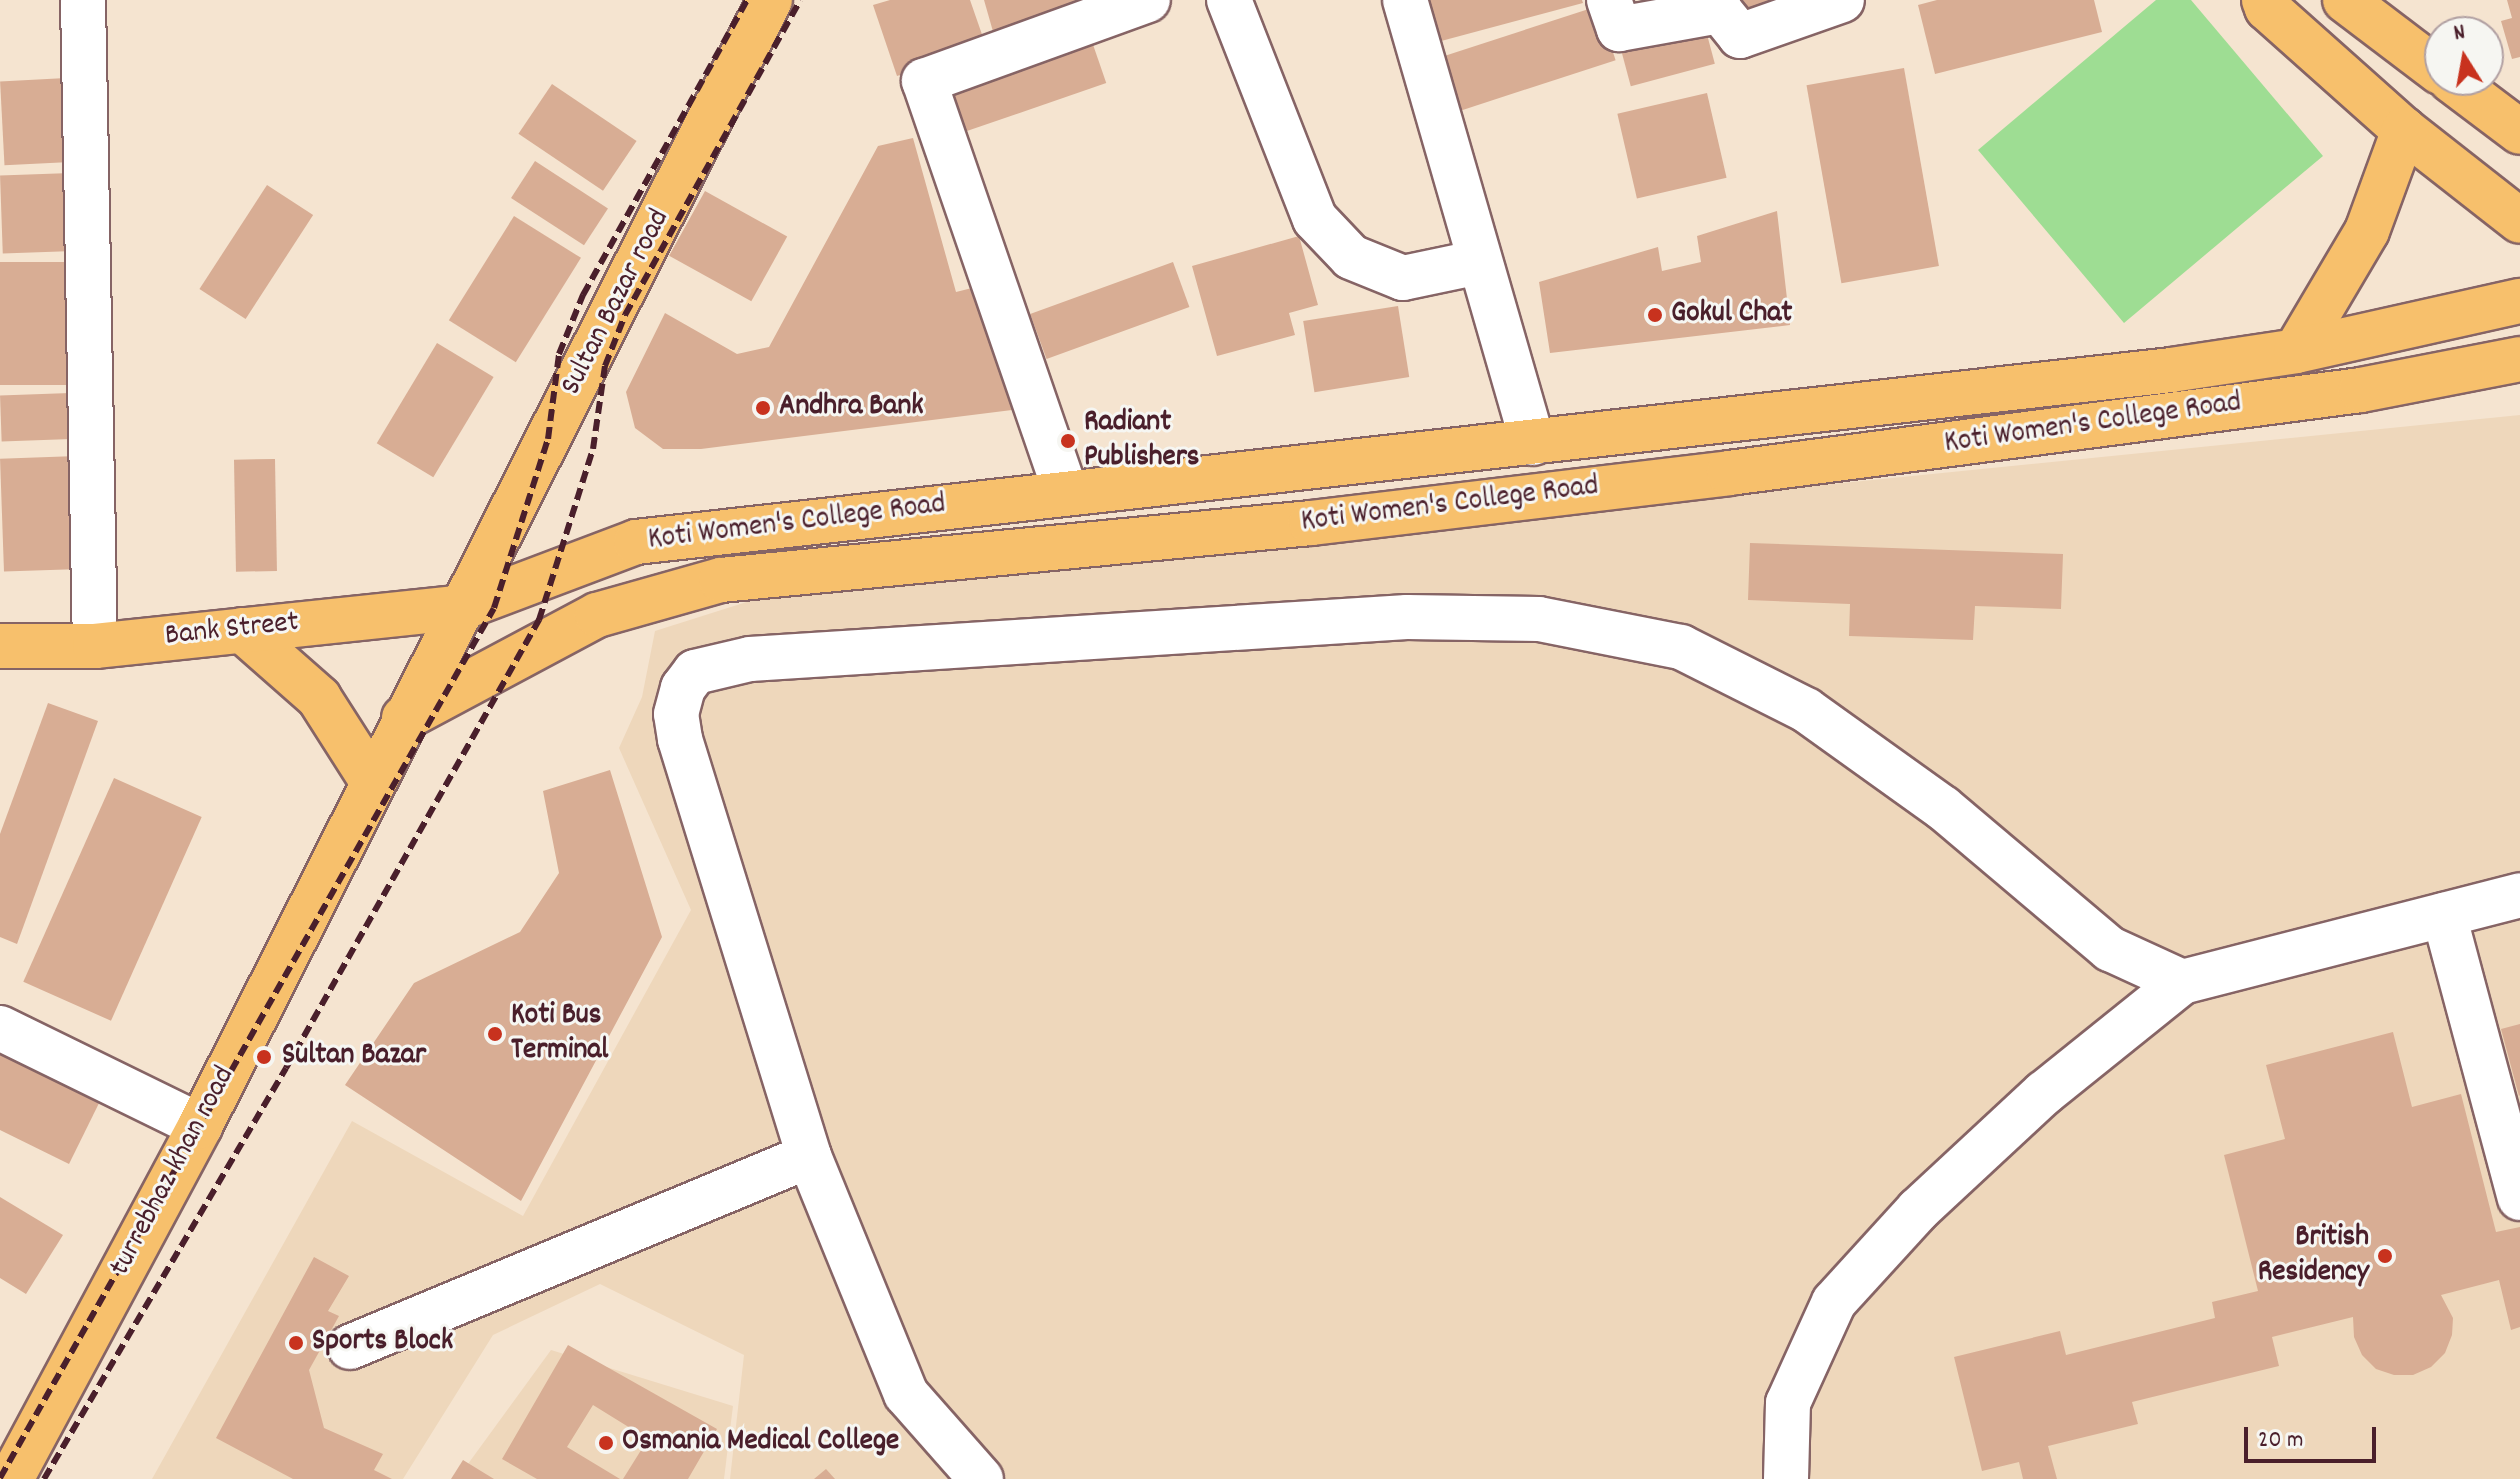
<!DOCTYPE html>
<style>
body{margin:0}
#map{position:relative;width:2520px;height:1479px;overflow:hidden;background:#f5e4d0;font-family:Dekko,sans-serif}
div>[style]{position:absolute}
.built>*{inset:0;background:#eed7bb}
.green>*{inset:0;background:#9edd93}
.building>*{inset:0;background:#d8ad94;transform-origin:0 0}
.roads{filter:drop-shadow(2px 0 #866465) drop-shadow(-2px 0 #866465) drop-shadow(0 2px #866465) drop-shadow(0 -2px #866465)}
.minor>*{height:44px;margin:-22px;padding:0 22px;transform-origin:22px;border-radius:22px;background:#fff}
.major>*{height:44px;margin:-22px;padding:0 22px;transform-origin:22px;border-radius:22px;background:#f7c06c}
.rail>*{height:6px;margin-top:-3px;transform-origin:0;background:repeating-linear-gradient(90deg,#4a1f2b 0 12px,transparent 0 18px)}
.dots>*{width:22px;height:22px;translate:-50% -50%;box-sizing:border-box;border:4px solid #f6f6f2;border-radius:50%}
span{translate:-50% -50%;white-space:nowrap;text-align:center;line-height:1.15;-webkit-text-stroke:6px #f6f6f2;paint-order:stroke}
.street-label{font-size:30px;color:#4a1f2b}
.poi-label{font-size:30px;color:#4a1f2b;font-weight:700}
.left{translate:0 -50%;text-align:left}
.right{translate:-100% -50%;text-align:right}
.north{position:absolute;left:2424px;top:16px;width:80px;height:80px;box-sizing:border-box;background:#f6f6f2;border:2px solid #b1a0a2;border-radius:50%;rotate:349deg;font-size:22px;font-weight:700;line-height:32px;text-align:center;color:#4a1f2b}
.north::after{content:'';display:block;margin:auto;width:28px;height:36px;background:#c8321e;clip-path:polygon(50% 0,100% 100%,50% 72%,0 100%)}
.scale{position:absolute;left:2244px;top:1427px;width:132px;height:36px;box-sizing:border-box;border:4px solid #4a1f2b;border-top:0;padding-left:10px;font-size:24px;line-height:28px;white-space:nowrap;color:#4a1f2b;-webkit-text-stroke:6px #f6f6f2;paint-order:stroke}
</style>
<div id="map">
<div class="built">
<div style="clip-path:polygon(2520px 415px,2520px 1479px,730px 1479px,744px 1355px,600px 1284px,493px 1335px,403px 1479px,152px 1479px,352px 1121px,523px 1216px,691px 910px,619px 748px,642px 697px,655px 631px,788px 589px)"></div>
<div style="clip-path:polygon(551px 1350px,733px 1406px,724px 1479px,457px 1479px)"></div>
</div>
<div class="green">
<div style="clip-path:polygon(2156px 0,2191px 0,2323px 156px,2124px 323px,1978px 150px)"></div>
</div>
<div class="building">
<div style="clip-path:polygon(890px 0,970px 0,986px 46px,897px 76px,873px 5px)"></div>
<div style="clip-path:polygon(984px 0,1096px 0,994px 35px)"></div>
<div style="clip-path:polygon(1418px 0,1582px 0,1583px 3px,1430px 44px)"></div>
<div style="clip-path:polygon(1729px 0,1783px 0,1783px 1px,1733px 14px)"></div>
<div style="clip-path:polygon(1937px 0,2094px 0,2102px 32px,1935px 74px,1918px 5px)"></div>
<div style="clip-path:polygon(2507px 0,2520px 0,2520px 57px,2512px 59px,2501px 21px,2512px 18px)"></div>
<div style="left:1598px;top:6px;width:57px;height:168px;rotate:72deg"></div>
<div style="left:1705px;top:27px;width:38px;height:87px;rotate:75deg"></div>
<div style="left:1089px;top:33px;width:53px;height:162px;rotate:71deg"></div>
<div style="left:1904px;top:68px;width:201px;height:99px;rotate:80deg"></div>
<div style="left:66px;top:78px;width:84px;height:66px;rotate:87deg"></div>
<div style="left:552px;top:84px;width:102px;height:60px;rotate:34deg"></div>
<div style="left:1707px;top:93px;width:87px;height:92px;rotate:77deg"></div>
<div style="clip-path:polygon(913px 138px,956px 292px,984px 285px,1019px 409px,701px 449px,663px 449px,635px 428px,626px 392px,665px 313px,737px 354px,769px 347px,878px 146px)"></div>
<div style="left:535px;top:161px;width:87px;height:44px;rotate:33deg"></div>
<div style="left:71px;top:173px;width:78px;height:71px;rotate:88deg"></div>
<div style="left:267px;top:185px;width:55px;height:124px;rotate:33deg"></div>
<div style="left:705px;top:191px;width:94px;height:74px;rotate:29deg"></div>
<div style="clip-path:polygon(1777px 211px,1790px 325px,1550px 353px,1539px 282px,1658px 247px,1662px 271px,1701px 262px,1697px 236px)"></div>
<div style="left:514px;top:216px;width:79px;height:123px;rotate:32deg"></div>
<div style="clip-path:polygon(1299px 236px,1318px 305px,1289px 313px,1295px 335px,1217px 356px,1192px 266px)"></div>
<div style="left:0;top:262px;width:69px;height:123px"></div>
<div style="left:1173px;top:262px;width:48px;height:152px;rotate:70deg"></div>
<div style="left:1398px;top:306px;width:72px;height:96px;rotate:81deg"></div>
<div style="left:437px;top:343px;width:66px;height:117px;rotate:31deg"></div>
<div style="left:70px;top:393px;width:46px;height:70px;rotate:88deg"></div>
<div style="left:77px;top:456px;width:113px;height:77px;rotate:88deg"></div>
<div style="left:275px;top:459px;width:112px;height:41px;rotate:89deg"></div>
<div style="clip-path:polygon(1750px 543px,2063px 554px,2061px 609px,1975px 606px,1973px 640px,1849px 636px,1850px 604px,1748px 600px)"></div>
<div style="clip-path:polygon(48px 703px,98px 721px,17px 944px,0 937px,0 834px)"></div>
<div style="clip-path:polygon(610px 770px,662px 937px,521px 1201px,345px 1085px,414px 983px,520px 932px,559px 873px,543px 791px)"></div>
<div style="left:114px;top:778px;width:96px;height:223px;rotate:24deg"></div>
<div style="clip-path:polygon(2520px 1024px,2520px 1095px,2519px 1096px,2501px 1029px)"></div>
<div style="clip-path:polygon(2393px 1032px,2412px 1107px,2461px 1094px,2496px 1232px,2520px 1227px,2520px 1327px,2511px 1330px,2499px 1280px,2441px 1295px,2453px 1318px,2452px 1335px,2445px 1353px,2431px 1367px,2413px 1375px,2394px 1375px,2376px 1369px,2362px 1355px,2354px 1337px,2353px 1317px,2272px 1337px,2279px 1366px,2132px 1402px,2138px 1424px,2048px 1446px,2057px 1479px,2023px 1479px,2019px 1462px,1982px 1471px,1954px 1357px,2060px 1331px,2066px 1355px,2215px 1318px,2212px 1302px,2258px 1291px,2224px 1155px,2285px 1139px,2266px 1065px)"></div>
<div style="clip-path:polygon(0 1042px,104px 1093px,69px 1164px,0 1130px)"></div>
<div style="clip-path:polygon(0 1197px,63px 1235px,26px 1294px,0 1278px)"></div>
<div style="clip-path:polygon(314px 1257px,349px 1276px,328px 1311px,339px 1316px,309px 1370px,324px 1428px,383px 1454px,374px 1470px,392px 1479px,293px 1479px,216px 1438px)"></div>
<div style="clip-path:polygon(568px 1345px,717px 1429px,688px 1479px,623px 1479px,648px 1439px,593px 1405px,567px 1447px,620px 1479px,537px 1479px,502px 1459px)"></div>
<div style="clip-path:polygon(463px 1460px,494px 1479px,451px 1479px)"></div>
<div style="clip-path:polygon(826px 1469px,835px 1479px,814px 1479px)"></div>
</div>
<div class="roads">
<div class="minor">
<div style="left:83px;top:0;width:646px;rotate:88.94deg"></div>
<div style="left:1229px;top:0;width:235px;rotate:68.6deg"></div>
<div style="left:1315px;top:219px;width:52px;rotate:46.5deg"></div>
<div style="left:1351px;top:257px;width:56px;rotate:22deg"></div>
<div style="left:1403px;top:278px;width:78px;rotate:-11.9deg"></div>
<div style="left:1405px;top:0;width:461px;rotate:73.9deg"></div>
<div style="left:1609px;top:0;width:31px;rotate:71deg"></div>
<div style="left:1619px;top:29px;width:103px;rotate:-10.1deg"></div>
<div style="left:1720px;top:11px;width:32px;rotate:51deg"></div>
<div style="left:1740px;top:36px;width:108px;rotate:-19.4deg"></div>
<div style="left:1066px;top:493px;width:436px;rotate:-109deg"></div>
<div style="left:924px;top:81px;width:238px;rotate:-19.9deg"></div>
<div style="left:2444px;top:915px;width:293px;rotate:75deg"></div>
<div style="left:0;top:1028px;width:223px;rotate:26.1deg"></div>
<div style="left:350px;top:1347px;width:497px;rotate:-22.6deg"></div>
<div style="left:981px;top:1479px;width:113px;rotate:-131.4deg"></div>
<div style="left:906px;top:1394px;width:257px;rotate:-112.2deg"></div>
<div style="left:809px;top:1156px;width:436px;rotate:-107.2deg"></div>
<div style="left:680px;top:739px;width:25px;rotate:-99deg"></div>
<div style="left:676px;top:714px;width:27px;rotate:-75deg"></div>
<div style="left:683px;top:688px;width:20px;rotate:-53deg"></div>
<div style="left:695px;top:672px;width:57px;rotate:-13.3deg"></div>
<div style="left:750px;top:659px;width:658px;rotate:-3.66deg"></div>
<div style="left:1407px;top:617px;width:132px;rotate:0.9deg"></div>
<div style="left:1539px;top:619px;width:145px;rotate:11.2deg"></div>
<div style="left:1681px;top:647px;width:140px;rotate:26.7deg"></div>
<div style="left:1806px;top:710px;width:168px;rotate:35.6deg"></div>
<div style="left:1943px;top:808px;width:219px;rotate:40.2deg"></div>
<div style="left:2110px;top:949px;width:79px;rotate:24.6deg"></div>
<div style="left:1786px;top:1479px;width:76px;rotate:-88.5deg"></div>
<div style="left:1788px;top:1403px;width:111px;rotate:-65.5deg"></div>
<div style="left:1834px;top:1302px;width:125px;rotate:-47.6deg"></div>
<div style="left:1918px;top:1210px;width:172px;rotate:-42.9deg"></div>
<div style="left:2044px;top:1093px;width:177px;rotate:-38.8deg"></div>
<div style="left:2182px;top:982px;width:349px;rotate:-14.4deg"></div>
</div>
<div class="major">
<div style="left:2264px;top:0;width:9px;rotate:69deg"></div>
<div style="left:2267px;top:8px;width:183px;rotate:41.7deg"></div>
<div style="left:2404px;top:130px;width:147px;rotate:38.1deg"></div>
<div style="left:2345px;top:0;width:119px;rotate:37.2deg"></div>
<div style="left:2451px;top:80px;width:86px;rotate:37deg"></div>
<div style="left:2296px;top:351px;width:139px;rotate:-59.4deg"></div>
<div style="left:2367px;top:231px;width:108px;rotate:-69.9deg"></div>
<div style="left:242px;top:630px;width:103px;rotate:41.4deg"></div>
<div style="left:319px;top:698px;width:98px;rotate:57.4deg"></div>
<div style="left:0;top:646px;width:95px"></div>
<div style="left:95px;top:646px;width:371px;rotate:-6deg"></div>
<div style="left:464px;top:607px;width:184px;rotate:-20.7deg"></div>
<div style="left:636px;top:542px;width:1545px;rotate:-6.39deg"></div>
<div style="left:2171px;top:370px;width:126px;rotate:-8.6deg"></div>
<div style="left:2296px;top:351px;width:230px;rotate:-12.6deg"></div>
<div style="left:404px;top:718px;width:219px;rotate:-28.1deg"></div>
<div style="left:597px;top:615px;width:129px;rotate:-15.8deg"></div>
<div style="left:721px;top:580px;width:593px;rotate:-5.52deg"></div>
<div style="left:1311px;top:523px;width:421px;rotate:-6.8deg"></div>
<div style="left:1729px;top:473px;width:637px;rotate:-7.48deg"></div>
<div style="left:2361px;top:390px;width:162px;rotate:-11deg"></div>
<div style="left:11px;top:1479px;width:400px;rotate:-61.8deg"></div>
<div style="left:200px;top:1126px;width:1262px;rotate:-63.15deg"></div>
</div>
</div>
<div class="rail">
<div style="left:0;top:1478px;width:1000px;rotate:-60.41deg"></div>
<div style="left:494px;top:608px;width:177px;rotate:-72.3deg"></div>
<div style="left:548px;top:439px;width:86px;rotate:-82.6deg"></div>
<div style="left:559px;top:354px;width:64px;rotate:-67.9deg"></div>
<div style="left:583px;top:295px;width:338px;rotate:-60.9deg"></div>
<div style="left:44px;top:1479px;width:477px;rotate:-59.5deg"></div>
<div style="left:286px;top:1068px;width:515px;rotate:-60.55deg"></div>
<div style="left:539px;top:620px;width:179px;rotate:-72.5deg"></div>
<div style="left:593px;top:449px;width:84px;rotate:-81.8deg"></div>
<div style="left:605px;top:366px;width:55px;rotate:-68.6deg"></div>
<div style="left:625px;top:315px;width:360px;rotate:-60.9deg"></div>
</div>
<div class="dots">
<div style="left:1655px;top:315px;background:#c8321e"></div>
<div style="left:763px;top:408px;background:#c8321e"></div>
<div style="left:1068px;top:441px;background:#c8321e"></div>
<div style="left:495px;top:1034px;background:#c8321e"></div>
<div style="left:264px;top:1057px;background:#c8321e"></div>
<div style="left:2385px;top:1256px;background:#c8321e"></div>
<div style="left:296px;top:1343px;background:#c8321e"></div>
<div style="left:606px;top:1443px;background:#c8321e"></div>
</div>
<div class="street-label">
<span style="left:617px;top:303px;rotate:-63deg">Sultan Bazar road</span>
<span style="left:2093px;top:425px;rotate:-8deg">Koti Women's College Road</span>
<span style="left:1450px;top:506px;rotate:-7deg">Koti Women's College Road</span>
<span style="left:797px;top:524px;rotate:-7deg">Koti Women's College Road</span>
<span style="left:232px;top:631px;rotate:-6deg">Bank Street</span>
<span style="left:174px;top:1172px;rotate:-62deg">turrebhaz khan road</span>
</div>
<div class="poi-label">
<span class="left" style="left:1671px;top:315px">Gokul Chat</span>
<span class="left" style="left:779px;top:408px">Andhra Bank</span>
<span class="left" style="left:1084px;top:441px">Radiant<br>Publishers</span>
<span class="left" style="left:511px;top:1034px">Koti Bus<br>Terminal</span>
<span class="left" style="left:282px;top:1057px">Sultan Bazar</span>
<span class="right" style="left:2369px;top:1256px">British<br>Residency</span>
<span class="left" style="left:312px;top:1343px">Sports Block</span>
<span class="left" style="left:622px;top:1443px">Osmania Medical College</span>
</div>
<div class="north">N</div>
<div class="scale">20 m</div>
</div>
